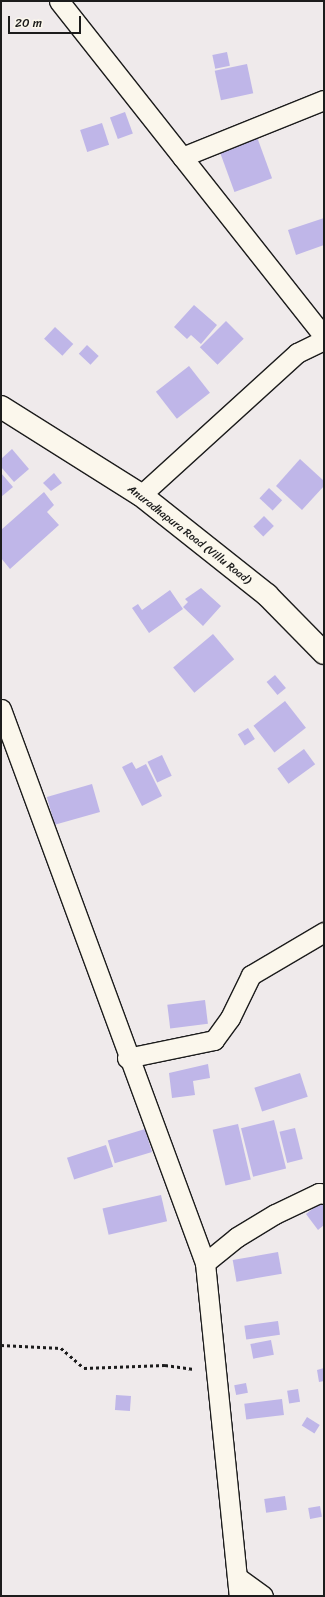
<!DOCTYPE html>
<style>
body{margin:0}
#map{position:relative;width:325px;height:1597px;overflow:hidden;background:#efeaeb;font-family:Sriracha,sans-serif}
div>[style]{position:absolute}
.building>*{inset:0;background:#bfb6e8;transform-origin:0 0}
.path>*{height:2.5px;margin-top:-1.25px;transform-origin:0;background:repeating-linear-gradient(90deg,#1c1c1c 0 3px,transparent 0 6px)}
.roads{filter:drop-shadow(1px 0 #1c1c1c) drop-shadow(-1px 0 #1c1c1c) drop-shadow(0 1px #1c1c1c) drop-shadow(0 -1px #1c1c1c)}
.minor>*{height:19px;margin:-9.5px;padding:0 9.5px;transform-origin:9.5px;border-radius:9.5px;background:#fbf7ec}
.primary>*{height:22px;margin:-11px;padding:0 11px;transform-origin:11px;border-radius:11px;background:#fbf7ec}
span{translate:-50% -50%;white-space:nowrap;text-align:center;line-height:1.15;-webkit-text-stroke:4px #fbf7ec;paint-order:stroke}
.street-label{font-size:11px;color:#1c1c1c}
.frame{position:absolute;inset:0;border:2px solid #1c1c1c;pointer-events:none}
.scale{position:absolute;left:8px;top:16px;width:73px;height:18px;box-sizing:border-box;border:2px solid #1c1c1c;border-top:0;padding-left:5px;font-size:12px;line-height:14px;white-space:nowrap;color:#1c1c1c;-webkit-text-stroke:3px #fbf7ec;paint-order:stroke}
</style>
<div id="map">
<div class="building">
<div style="left:227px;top:52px;width:14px;height:15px;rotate:78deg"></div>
<div style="left:247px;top:64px;width:30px;height:33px;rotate:78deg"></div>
<div style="left:125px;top:112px;width:23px;height:16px;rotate:70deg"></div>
<div style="left:102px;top:123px;width:23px;height:23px;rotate:72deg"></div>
<div style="left:257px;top:137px;width:44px;height:40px;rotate:70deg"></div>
<div style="clip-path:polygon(324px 218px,324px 245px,296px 255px,288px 230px)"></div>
<div style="clip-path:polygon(194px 305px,217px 325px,201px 344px,191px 335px,187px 339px,174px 327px)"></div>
<div style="left:226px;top:321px;width:25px;height:37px;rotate:45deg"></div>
<div style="left:55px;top:327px;width:25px;height:16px;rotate:43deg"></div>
<div style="left:87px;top:345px;width:16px;height:12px;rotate:43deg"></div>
<div style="left:189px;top:366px;width:34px;height:42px;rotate:52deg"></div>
<div style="clip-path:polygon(12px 449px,29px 469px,14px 482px,1px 467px,1px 459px)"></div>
<div style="clip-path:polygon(300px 459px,324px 481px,324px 486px,302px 510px,276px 486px)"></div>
<div style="clip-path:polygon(1px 473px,13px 487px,1px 497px)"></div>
<div style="clip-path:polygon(54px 473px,62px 483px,51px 491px,43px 483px)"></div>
<div style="left:269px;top:488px;width:18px;height:14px;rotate:43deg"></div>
<div style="clip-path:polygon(44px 492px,54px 505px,47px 512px,59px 525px,10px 569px,1px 558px,1px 530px)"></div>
<div style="left:264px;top:516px;width:14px;height:15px;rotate:45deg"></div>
<div style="clip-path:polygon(201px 588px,221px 606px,203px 626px,183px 607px,188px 602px,185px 599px)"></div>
<div style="clip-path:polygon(170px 590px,183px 609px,149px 633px,132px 608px,138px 604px,142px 610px)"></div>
<div style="left:213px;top:634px;width:33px;height:52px;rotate:50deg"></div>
<div style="left:275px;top:675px;width:17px;height:11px;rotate:50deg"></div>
<div style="left:285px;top:701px;width:34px;height:40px;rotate:52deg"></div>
<div style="left:248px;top:728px;width:13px;height:12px;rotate:58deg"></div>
<div style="left:304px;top:749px;width:19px;height:33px;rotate:54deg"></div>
<div style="left:162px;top:755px;width:23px;height:16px;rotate:65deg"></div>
<div style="clip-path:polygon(132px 762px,136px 769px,146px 764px,162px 796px,142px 806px,122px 767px)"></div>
<div style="left:92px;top:784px;width:29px;height:47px;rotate:74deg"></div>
<div style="left:205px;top:1000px;width:24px;height:38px;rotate:83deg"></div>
<div style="clip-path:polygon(208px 1064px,210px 1078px,193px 1081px,195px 1095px,172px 1098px,169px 1073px)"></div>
<div style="left:300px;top:1073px;width:25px;height:48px;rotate:72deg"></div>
<div style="left:274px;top:1120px;width:50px;height:34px;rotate:76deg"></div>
<div style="left:238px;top:1124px;width:57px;height:26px;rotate:77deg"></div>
<div style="left:295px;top:1128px;width:32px;height:16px;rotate:76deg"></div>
<div style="left:145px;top:1129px;width:24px;height:39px;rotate:73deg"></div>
<div style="left:106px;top:1145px;width:23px;height:41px;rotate:72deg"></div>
<div style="left:161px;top:1195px;width:27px;height:60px;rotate:77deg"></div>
<div style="clip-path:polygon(324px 1200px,324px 1225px,318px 1230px,306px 1214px)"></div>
<div style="left:278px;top:1252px;width:22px;height:46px;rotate:80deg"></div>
<div style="left:278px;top:1321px;width:14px;height:34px;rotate:82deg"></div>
<div style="left:271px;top:1340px;width:15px;height:21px;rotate:79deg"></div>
<div style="clip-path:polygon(324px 1368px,324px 1381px,319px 1382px,317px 1370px)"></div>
<div style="left:246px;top:1383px;width:10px;height:12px;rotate:79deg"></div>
<div style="left:298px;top:1389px;width:13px;height:11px;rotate:81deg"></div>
<div style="left:116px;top:1395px;width:15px;height:15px;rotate:4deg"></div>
<div style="left:282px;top:1399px;width:16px;height:38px;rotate:83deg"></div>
<div style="left:307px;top:1417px;width:15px;height:10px;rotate:32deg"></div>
<div style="left:285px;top:1496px;width:14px;height:21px;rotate:82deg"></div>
<div style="left:320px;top:1506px;width:11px;height:12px;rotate:80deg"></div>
</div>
<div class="path">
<div style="left:1px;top:1345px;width:60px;rotate:2.9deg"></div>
<div style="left:61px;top:1348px;width:30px;rotate:41deg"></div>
<div style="left:84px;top:1368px;width:81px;rotate:-2.1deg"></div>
<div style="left:165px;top:1365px;width:29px;rotate:8deg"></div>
</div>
<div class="roads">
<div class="minor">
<div style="left:59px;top:1px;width:427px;rotate:51.7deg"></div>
<div style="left:182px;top:157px;width:153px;rotate:-21.9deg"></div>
<div style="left:141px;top:495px;width:211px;rotate:-42.3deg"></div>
<div style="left:297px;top:353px;width:30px;rotate:-26deg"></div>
<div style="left:1px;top:709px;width:590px;rotate:69.78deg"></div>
<div style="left:205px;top:1263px;width:335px;rotate:84.2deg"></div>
<div style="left:127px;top:1058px;width:89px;rotate:-11.7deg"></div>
<div style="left:214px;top:1040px;width:27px;rotate:-54deg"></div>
<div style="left:230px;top:1018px;width:48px;rotate:-64deg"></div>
<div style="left:251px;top:975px;width:85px;rotate:-30.5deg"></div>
<div style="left:205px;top:1263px;width:41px;rotate:-39.1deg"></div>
<div style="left:237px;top:1237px;width:44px;rotate:-31.2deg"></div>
<div style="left:275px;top:1214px;width:49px;rotate:-25.5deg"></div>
<div style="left:319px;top:1193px;width:5px;rotate:11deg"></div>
<div style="left:237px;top:1577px;width:32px;rotate:36deg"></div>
</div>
<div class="primary">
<div style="left:1px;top:407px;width:165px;rotate:32.2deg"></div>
<div style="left:141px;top:495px;width:161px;rotate:38.4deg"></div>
<div style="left:267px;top:595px;width:81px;rotate:45.5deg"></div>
</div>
</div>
<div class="street-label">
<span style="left:189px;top:535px;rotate:38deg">Anuradhapura Road (Villu Road)</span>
</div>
<div class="frame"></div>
<div class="scale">20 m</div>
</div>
